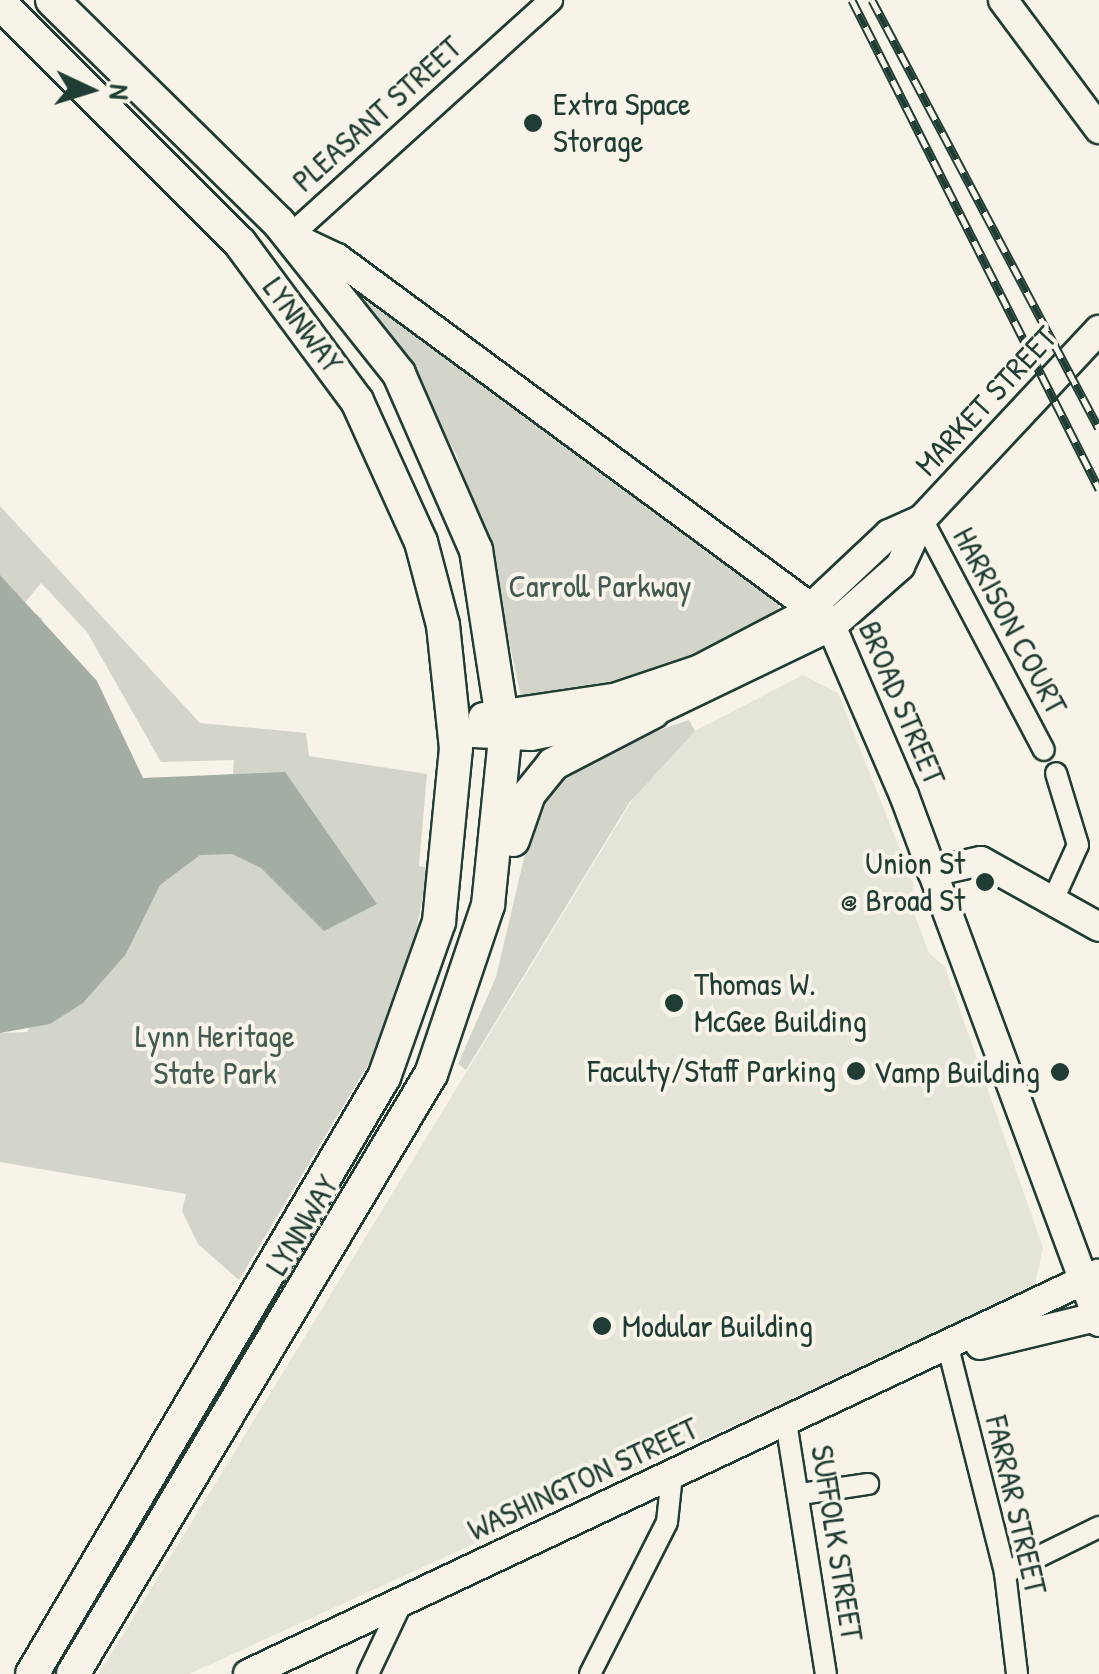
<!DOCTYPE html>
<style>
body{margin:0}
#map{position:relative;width:1099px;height:1674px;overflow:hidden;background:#f7f3e8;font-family:"Patrick Hand",sans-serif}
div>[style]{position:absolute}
.built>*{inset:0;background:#e5e4d9}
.green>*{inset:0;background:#d3d5ca}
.water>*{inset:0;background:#a4ada3}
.roads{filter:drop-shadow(2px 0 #1f3d34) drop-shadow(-2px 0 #1f3d34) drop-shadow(0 2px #1f3d34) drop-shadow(0 -2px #1f3d34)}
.minor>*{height:20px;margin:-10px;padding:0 10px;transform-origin:10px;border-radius:10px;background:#f7f3e8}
.tertiary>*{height:22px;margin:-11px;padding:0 11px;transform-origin:11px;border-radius:11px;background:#f7f3e8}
.secondary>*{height:28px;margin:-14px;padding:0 14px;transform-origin:14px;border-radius:14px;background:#f7f3e8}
.trunk>*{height:32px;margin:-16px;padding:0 16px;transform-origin:16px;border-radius:16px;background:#f7f3e8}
.rail>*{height:9px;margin-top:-4.5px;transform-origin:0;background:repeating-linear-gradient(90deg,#f7f3e8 0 15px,#1f3d34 0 30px);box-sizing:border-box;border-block:2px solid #1f3d34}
.dots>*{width:28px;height:28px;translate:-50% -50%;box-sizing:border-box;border:5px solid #f7f3e8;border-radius:50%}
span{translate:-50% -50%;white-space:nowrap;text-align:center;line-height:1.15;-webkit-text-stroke:8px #f7f3e8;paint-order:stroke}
.poi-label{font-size:32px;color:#1f3d34}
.left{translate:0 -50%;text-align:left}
.right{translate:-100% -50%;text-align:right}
.street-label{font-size:32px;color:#1f3d34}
.park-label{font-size:32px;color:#435b52}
.north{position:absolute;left:40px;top:40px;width:100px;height:100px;-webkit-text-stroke:8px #f7f3e8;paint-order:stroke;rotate:94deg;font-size:28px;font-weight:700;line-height:40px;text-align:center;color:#1f3d34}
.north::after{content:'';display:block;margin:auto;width:35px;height:45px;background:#1f3d34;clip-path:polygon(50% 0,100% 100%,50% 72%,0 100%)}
</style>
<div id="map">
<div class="built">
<div style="clip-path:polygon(803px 675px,838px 693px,914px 885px,909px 900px,929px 953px,945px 967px,1043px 1248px,1034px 1288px,189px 1674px,99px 1674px,641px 786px,695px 731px)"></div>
</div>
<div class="green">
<div style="clip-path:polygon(335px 270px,779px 600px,777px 614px,634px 682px,521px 697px,489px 546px,456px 454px,395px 343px)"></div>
<div style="clip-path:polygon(0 506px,200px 723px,306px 733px,309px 756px,427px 774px,419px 866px,428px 868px,410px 965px,381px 1043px,239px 1280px,198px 1244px,182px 1211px,186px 1194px,0 1162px,0 1033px,27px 1032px,146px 780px,233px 774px,234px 760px,161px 762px,87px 632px,41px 583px,23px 605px,43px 619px,0 650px)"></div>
<div style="clip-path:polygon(689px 720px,695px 731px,629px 803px,466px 1070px,458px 1064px,496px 977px,536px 807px,578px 758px)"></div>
</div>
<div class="water">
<div style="clip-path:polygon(0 575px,97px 681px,143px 778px,285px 772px,377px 904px,324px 931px,261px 868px,232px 854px,200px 855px,160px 885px,126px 954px,83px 1003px,50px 1024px,0 1033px)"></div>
</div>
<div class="roads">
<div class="minor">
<div style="left:922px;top:519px;width:261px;rotate:62.2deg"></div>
<div style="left:1053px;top:900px;width:60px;rotate:-65.6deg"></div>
<div style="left:1078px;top:845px;width:75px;rotate:-107deg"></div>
<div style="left:949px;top:1351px;width:229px;rotate:75.8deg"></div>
<div style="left:1005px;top:1573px;width:102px;rotate:83.2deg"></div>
<div style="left:786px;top:1422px;width:255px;rotate:81deg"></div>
<div style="left:801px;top:1494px;width:68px;rotate:-8.5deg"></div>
<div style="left:1005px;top:1573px;width:105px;rotate:-26.1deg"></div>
<div style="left:368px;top:1674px;width:80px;rotate:-64.7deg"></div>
<div style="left:590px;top:1674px;width:170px;rotate:-63.1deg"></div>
<div style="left:667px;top:1522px;width:47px;rotate:-83.9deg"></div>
</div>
<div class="tertiary">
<div style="left:290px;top:236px;width:352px;rotate:-42.1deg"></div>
</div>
<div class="secondary">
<div style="left:1003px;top:0;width:161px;rotate:53.3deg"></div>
<div style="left:290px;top:236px;width:52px;rotate:25.1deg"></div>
<div style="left:337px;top:258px;width:611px;rotate:36.42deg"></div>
<div style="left:829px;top:621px;width:189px;rotate:66.7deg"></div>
<div style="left:904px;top:795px;width:562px;rotate:69.69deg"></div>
<div style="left:483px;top:717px;width:132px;rotate:-8.3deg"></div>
<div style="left:614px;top:698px;width:91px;rotate:-18.6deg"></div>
<div style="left:700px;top:669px;width:116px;rotate:-27.7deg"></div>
<div style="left:803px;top:615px;width:118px;rotate:-43.3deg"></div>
<div style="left:889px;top:534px;width:36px;rotate:-24deg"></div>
<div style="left:455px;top:732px;width:76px;rotate:3deg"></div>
<div style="left:531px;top:736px;width:124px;rotate:-11.1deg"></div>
<div style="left:653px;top:712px;width:199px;rotate:-25.7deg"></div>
<div style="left:832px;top:626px;width:91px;rotate:-41.4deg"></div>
<div style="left:900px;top:566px;width:52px;rotate:-64.9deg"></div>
<div style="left:922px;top:519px;width:259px;rotate:-46.9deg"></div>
<div style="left:932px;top:872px;width:50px;rotate:-12.7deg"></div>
<div style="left:981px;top:861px;width:135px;rotate:29.2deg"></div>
<div style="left:980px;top:1345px;width:120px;rotate:-13.5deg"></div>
<div style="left:248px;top:1674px;width:939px;rotate:-25.23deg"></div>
</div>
<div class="trunk">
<div style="left:52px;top:0;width:318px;rotate:44.5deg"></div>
<div style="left:279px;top:223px;width:193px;rotate:51.5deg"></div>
<div style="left:399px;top:374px;width:192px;rotate:66.4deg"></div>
<div style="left:476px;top:550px;width:190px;rotate:81.2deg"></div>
<div style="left:505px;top:738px;width:168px;rotate:95.8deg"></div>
<div style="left:488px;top:905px;width:178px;rotate:108.6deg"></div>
<div style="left:431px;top:1074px;width:699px;rotate:120.82deg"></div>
<div style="left:0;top:3px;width:339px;rotate:45deg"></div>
<div style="left:240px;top:243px;width:197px;rotate:53.5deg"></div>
<div style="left:357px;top:401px;width:155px;rotate:65.6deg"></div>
<div style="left:421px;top:542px;width:86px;rotate:75.2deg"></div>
<div style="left:443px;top:625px;width:124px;rotate:84deg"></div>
<div style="left:456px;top:748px;width:175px;rotate:95.6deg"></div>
<div style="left:439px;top:922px;width:164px;rotate:109.5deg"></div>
<div style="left:384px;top:1077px;width:693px;rotate:120.52deg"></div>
<div style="left:513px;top:840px;width:49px;rotate:-70.8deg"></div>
<div style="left:529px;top:794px;width:38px;rotate:-51deg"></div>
<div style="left:553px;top:764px;width:113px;rotate:-27.5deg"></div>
</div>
</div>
<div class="rail">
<div style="left:852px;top:0;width:548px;rotate:63.2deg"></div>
<div style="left:872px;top:0;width:484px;rotate:62.1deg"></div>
</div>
<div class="dots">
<div style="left:533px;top:123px;background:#1f3d34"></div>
<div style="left:985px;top:882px;background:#1f3d34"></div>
<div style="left:674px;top:1003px;background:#1f3d34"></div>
<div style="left:856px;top:1071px;background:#1f3d34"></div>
<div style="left:1060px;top:1072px;background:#1f3d34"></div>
<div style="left:602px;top:1326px;background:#1f3d34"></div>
</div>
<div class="poi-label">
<span class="left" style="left:553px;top:123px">Extra Space<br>Storage</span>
<span class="right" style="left:965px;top:882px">Union St<br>@ Broad St</span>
<span class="left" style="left:694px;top:1003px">Thomas W.<br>McGee Building</span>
<span class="right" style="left:836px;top:1071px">Faculty/Staff Parking</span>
<span class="right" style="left:1040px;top:1072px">Vamp Building</span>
<span class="left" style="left:622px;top:1326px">Modular Building</span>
</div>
<div class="street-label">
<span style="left:377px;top:114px;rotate:-42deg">PLEASANT STREET</span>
<span style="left:303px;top:325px;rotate:53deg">LYNNWAY</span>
<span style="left:986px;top:401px;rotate:-47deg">MARKET STREET</span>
<span style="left:1010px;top:621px;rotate:62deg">HARRISON COURT</span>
<span style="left:902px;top:703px;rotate:67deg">BROAD STREET</span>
<span style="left:302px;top:1225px;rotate:-59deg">LYNNWAY</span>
<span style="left:583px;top:1479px;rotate:-25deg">WASHINGTON STREET</span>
<span style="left:1016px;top:1505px;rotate:77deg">FARRAR STREET</span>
<span style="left:837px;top:1543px;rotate:81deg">SUFFOLK STREET</span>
</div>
<div class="park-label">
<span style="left:600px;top:586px">Carroll Parkway</span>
<span style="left:215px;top:1055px">Lynn Heritage<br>State Park</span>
</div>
<div class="north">N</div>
</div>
